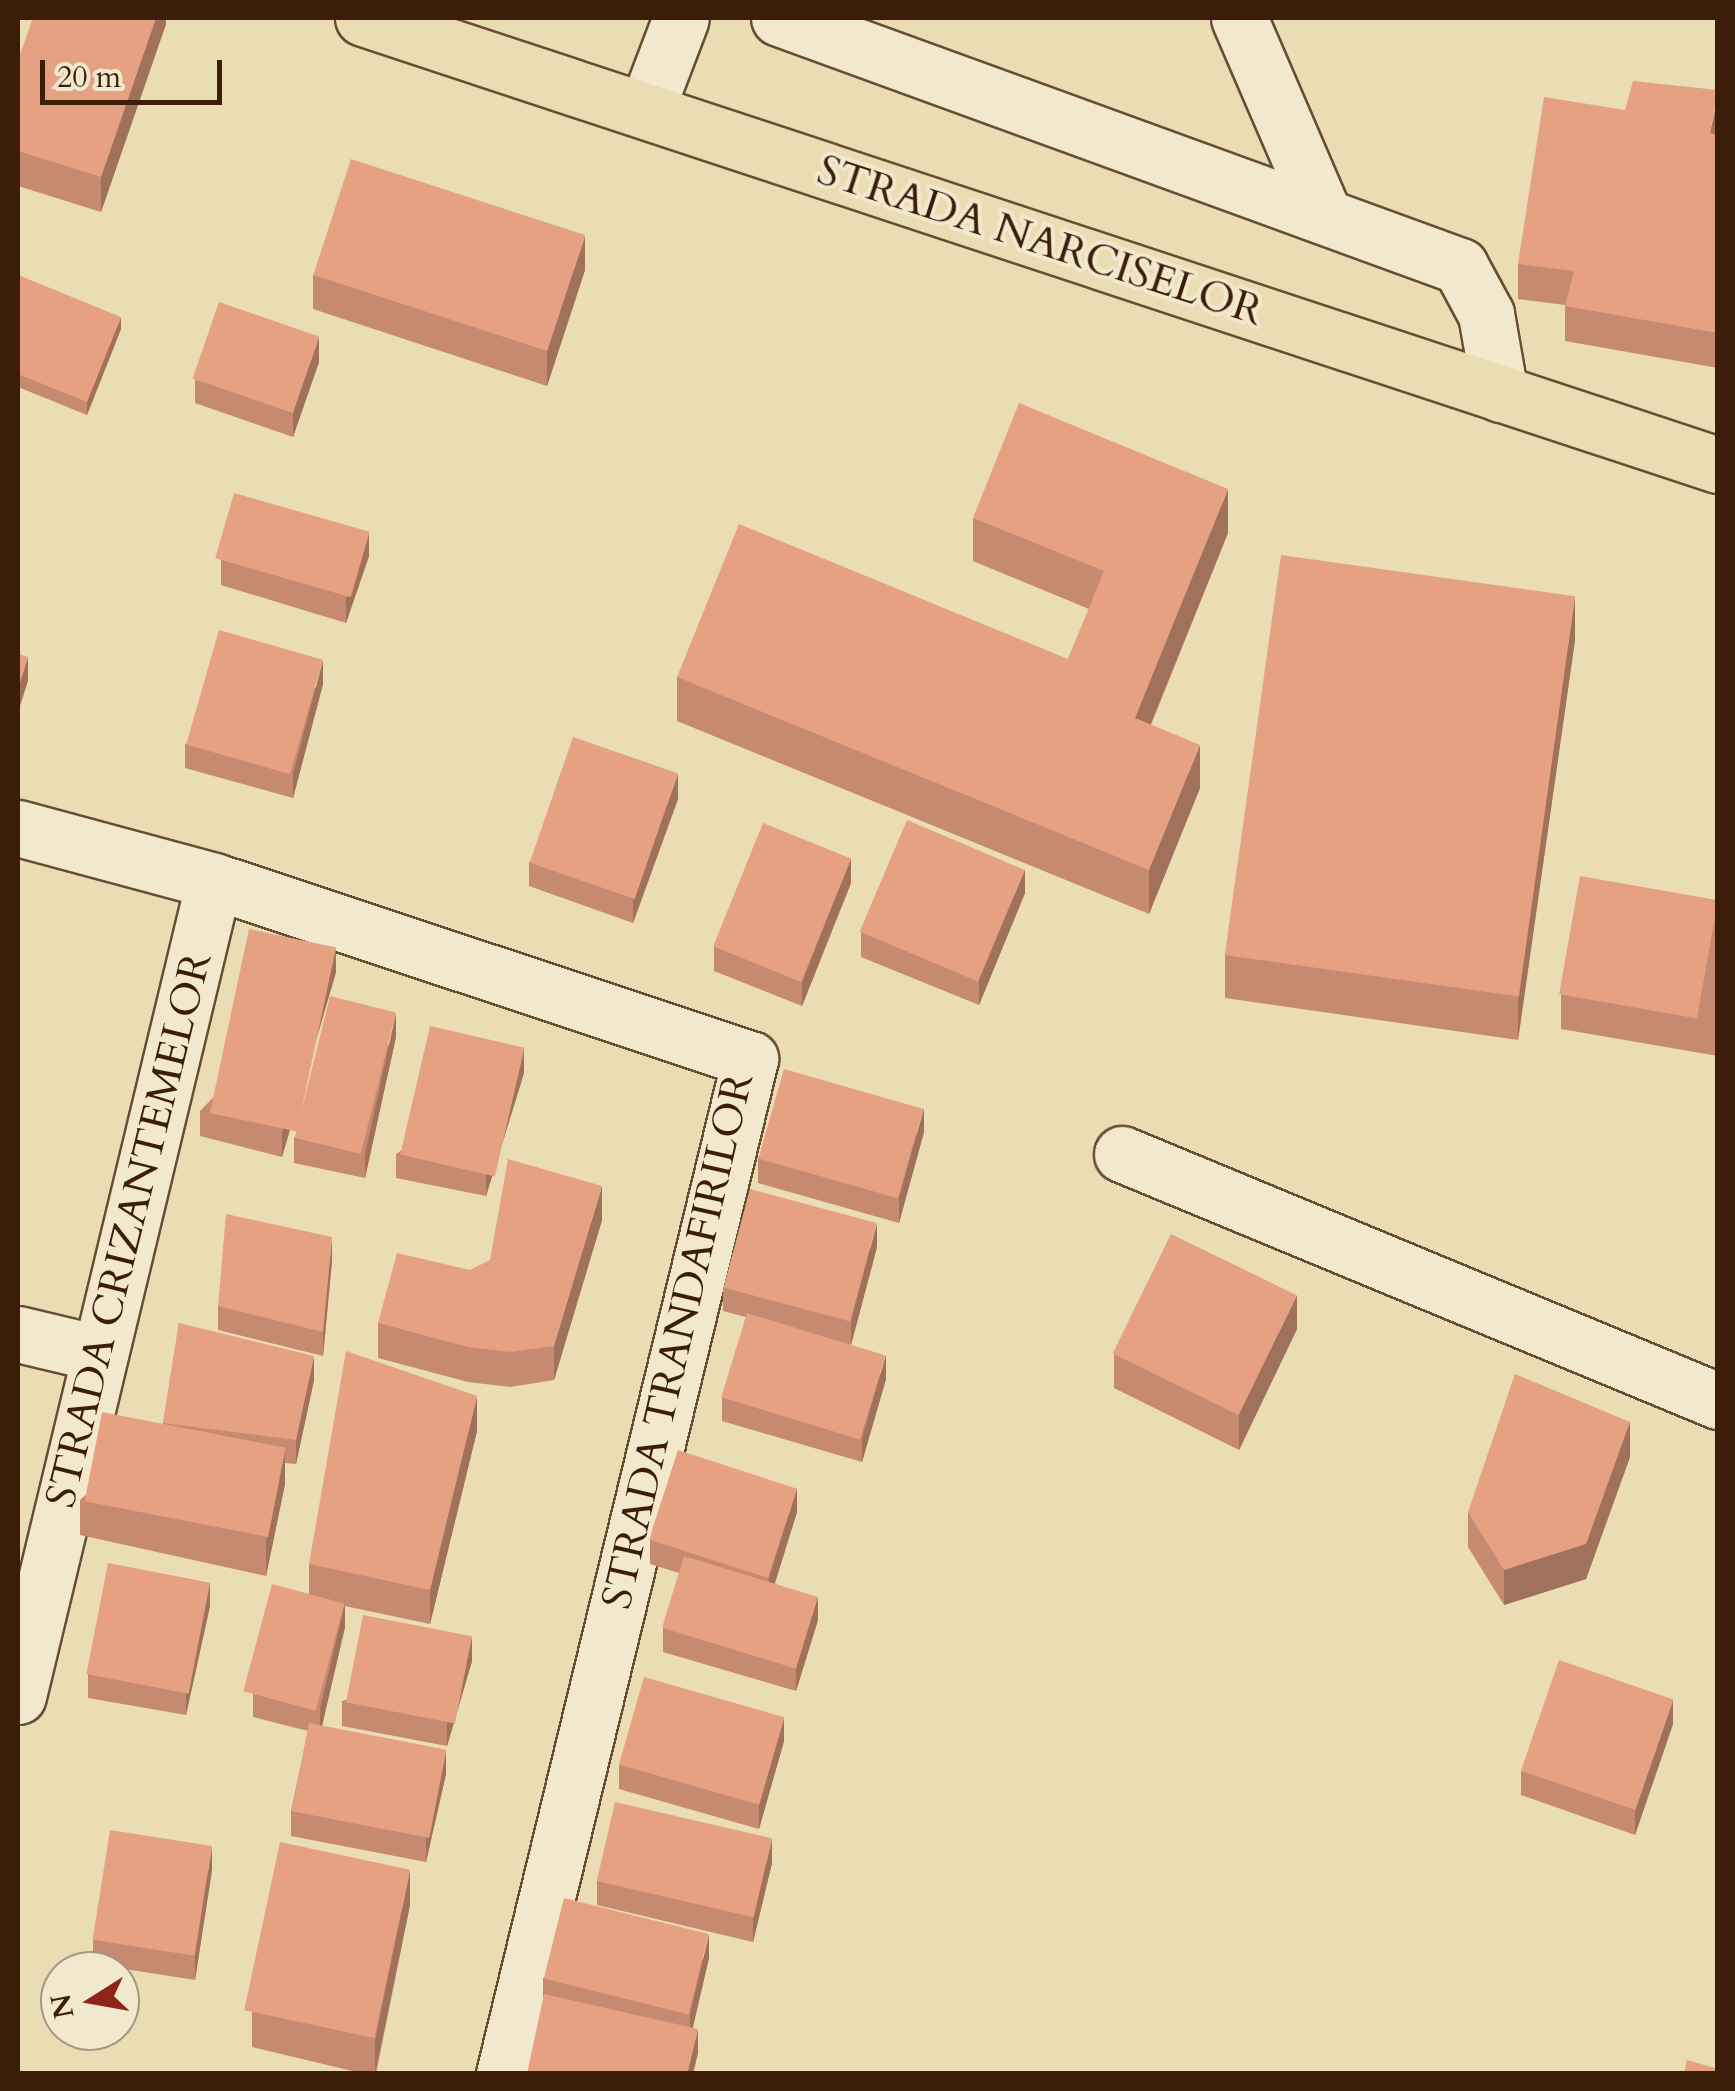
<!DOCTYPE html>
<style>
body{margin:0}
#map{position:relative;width:1735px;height:2091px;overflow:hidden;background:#eadcb3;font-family:Cardo,serif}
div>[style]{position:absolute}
.roads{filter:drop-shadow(2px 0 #674d34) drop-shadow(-2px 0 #674d34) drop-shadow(0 2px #674d34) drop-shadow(0 -2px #674d34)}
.minor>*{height:55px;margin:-27.5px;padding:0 27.5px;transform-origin:27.5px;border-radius:27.5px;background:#f1e8ce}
.major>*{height:55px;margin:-27.5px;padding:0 27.5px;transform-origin:27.5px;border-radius:27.5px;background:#eadcb3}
.wall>*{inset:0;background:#c58a70}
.shaded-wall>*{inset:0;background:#a0715b}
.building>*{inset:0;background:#e5a182;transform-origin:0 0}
span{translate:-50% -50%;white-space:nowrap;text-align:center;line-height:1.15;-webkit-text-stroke:8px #f1e8ce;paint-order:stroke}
.street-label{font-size:42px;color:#3b1d0a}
.frame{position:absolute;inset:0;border:20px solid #3b1d0a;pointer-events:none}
.north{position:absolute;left:40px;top:1951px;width:100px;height:100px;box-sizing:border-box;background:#f1e8ce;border:2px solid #a89780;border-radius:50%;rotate:259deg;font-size:28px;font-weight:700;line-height:40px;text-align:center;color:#3b1d0a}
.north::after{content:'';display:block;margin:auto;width:35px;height:45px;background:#8f2418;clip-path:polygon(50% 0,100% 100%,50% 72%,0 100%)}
.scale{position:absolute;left:40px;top:60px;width:182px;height:45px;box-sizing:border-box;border:5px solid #3b1d0a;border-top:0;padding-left:12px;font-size:30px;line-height:35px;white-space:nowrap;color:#3b1d0a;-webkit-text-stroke:8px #f1e8ce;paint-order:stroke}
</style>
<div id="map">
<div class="roads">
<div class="minor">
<div style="left:779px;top:18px;width:725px;rotate:20.01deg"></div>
<div style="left:1460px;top:266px;width:55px;rotate:61.6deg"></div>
<div style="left:1486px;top:314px;width:81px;rotate:80.1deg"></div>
<div style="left:1239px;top:18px;width:215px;rotate:66.7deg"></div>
<div style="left:646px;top:110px;width:98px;rotate:-69.2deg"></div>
<div style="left:18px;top:828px;width:203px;rotate:15.1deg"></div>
<div style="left:214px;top:881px;width:565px;rotate:18.37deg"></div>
<div style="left:750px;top:1059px;width:1044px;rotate:103.62deg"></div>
<div style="left:1122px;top:1154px;width:645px;rotate:22.51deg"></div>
<div style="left:18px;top:1334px;width:82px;rotate:13.4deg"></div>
<div style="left:18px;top:1696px;width:838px;rotate:-76.48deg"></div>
</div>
<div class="major">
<div style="left:363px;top:18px;width:1427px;rotate:18.26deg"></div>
</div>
</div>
<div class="wall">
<div style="clip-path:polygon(166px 18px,166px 24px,101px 212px,18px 186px,18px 60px)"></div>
<div style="clip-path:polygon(1625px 110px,1718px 135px,1718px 368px,1565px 341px,1565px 305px,1518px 299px,1518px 264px)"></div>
<div style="clip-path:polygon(585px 270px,547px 386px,313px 309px,313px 275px)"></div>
<div style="clip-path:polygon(18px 275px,121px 329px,87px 415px,18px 387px)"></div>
<div style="clip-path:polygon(319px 362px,293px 437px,195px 403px,195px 379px)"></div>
<div style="clip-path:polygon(973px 518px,1228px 533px,1151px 725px,1200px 788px,1149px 914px,677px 721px,677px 677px,1068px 659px,1089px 609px,973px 561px)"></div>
<div style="clip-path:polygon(369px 556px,346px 623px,221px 585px,221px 560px)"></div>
<div style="clip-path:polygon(1575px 640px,1518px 1040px,1225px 998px,1225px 955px)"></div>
<div style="clip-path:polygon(323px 684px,293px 798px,185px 768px,185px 744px)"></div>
<div style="clip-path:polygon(678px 799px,633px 923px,529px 886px,529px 862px)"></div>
<div style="clip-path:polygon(851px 883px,802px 1006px,714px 971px,714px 947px)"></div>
<div style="clip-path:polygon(1025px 893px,979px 1005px,861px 957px,861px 932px)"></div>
<div style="clip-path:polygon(1718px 900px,1718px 1056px,1561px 1029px,1561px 994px)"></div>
<div style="clip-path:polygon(336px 972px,282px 1157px,200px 1136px,200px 1111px)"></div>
<div style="clip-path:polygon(396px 1037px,365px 1178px,294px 1163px,294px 1138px)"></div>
<div style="clip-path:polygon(524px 1073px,486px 1196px,396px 1178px,396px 1154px)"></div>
<div style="clip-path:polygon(924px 1132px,899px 1223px,758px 1183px,758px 1158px)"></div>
<div style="clip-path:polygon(602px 1220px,554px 1380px,510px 1387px,468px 1382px,378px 1358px,378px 1323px,470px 1270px)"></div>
<div style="clip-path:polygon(877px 1247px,851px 1345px,886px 1379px,862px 1462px,722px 1421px,722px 1397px,746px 1317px,723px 1311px,723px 1287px)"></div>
<div style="clip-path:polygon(332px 1261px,323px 1356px,218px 1330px,218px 1306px)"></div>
<div style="clip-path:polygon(179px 1323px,314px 1380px,296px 1464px,285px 1463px,285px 1484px,266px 1576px,80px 1535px,80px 1500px,163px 1424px)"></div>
<div style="clip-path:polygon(1297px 1329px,1239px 1450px,1114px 1388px,1114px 1354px)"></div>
<div style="clip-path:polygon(477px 1431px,430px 1624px,345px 1606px,345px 1627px,322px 1726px,446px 1774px,426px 1862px,291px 1836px,291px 1811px,308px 1731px,253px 1717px,253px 1693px,309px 1593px,309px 1564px)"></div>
<div style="clip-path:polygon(1630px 1457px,1586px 1579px,1504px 1605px,1468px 1547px,1468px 1512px)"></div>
<div style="clip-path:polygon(797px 1512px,775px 1583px,818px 1620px,796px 1691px,663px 1652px,663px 1628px,679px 1573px,650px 1564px,650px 1540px)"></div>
<div style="clip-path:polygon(210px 1606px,186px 1715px,88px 1698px,88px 1674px)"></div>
<div style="clip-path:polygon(472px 1661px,447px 1746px,342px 1726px,342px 1701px)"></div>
<div style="clip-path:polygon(1673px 1724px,1635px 1835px,1521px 1795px,1521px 1771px)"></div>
<div style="clip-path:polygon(784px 1741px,759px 1829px,619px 1789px,619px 1764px)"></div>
<div style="clip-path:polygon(772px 1863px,753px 1942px,597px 1905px,597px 1881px)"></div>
<div style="clip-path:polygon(212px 1870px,195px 1980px,93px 1964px,93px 1940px)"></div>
<div style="clip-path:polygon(410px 1905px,376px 2074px,365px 2074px,252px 2047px,252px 2012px)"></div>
<div style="clip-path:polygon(709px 1958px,693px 2027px,698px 2053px,543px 1998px,543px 1978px)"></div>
</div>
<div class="shaded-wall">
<div style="clip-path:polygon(156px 18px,166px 18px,166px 24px,101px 212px,101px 177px)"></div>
<div style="clip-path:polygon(1718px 96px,1718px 131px,1710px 168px,1710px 133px)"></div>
<div style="clip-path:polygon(585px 236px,585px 270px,547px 386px,547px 351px)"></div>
<div style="clip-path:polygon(121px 317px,121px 329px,87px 415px,87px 402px)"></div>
<div style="clip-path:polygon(319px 337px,319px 362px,293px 437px,293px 413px)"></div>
<div style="clip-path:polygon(1228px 489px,1228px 533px,1135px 762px,1135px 718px)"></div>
<div style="clip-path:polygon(369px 532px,369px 556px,346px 623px,346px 599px)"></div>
<div style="clip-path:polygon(1575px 596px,1575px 640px,1518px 1040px,1518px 996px)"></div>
<div style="clip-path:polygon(28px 657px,28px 681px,18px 712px,18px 688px)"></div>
<div style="clip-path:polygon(323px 660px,323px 684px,293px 798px,293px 774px)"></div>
<div style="clip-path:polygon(1200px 745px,1200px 788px,1149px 914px,1149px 870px)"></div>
<div style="clip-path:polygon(678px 774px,678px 799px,633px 923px,633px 899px)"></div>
<div style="clip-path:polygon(851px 858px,851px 883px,802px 1006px,802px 982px)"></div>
<div style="clip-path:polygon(1025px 869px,1025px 893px,979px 1005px,979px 981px)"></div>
<div style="clip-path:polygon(336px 948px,336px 972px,282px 1157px,282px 1133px)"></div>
<div style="clip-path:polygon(396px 1013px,396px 1037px,365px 1178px,365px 1154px)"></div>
<div style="clip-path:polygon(524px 1048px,524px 1073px,486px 1196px,486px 1171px)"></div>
<div style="clip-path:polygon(924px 1108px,924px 1132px,899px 1223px,899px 1198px)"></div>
<div style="clip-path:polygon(602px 1186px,602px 1220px,554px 1380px,554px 1346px)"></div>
<div style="clip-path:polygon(877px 1223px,877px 1247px,851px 1345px,851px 1321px)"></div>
<div style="clip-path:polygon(332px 1237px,332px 1261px,323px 1356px,323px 1332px)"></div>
<div style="clip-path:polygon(1297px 1295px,1297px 1329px,1239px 1450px,1239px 1415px)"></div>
<div style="clip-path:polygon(886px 1355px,886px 1379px,862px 1462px,862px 1438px)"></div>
<div style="clip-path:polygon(314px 1356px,314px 1380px,296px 1464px,296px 1440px)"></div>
<div style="clip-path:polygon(477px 1396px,477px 1431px,430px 1624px,430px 1590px)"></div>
<div style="clip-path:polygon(1630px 1422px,1630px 1457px,1586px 1579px,1504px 1605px,1504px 1570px)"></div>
<div style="clip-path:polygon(285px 1449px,285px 1484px,266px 1576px,266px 1541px)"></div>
<div style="clip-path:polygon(797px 1488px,797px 1512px,769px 1602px,769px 1578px)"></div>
<div style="clip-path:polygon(210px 1582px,210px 1606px,186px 1715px,186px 1691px)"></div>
<div style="clip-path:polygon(818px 1596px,818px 1620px,796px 1691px,796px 1667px)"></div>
<div style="clip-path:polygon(345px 1603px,345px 1627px,320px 1734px,320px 1709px)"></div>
<div style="clip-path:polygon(472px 1637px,472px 1661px,447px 1746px,447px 1722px)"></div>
<div style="clip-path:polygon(1673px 1700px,1673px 1724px,1635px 1835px,1635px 1811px)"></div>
<div style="clip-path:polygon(784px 1717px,784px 1741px,759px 1829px,759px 1805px)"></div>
<div style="clip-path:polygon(446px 1750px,446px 1774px,426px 1862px,426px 1838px)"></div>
<div style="clip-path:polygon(772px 1839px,772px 1863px,753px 1942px,753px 1918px)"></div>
<div style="clip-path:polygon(212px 1846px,212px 1870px,195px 1980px,195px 1956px)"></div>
<div style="clip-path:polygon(410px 1870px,410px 1905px,375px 2074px,375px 2041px)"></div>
<div style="clip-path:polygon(709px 1934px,709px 1958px,690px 2039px,690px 2015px)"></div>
<div style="clip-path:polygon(698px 2029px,698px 2053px,693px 2074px,687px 2074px)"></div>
</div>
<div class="building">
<div style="clip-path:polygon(33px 18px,156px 18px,101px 177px,18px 151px,18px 60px)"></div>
<div style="clip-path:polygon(1633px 81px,1718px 90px,1710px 133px,1718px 135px,1718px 333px,1565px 306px,1574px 271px,1518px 264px,1544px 97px,1625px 110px)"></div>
<div style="left:351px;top:159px;width:246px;height:122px;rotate:18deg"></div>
<div style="clip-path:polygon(18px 275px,121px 317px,87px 402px,18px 374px)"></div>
<div style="left:219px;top:302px;width:106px;height:81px;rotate:19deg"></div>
<div style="clip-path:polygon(1019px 403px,1228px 489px,1135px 718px,1200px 745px,1149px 870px,677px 677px,739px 524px,1068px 659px,1104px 571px,973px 518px)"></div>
<div style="left:234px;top:493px;width:141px;height:68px;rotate:16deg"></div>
<div style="left:1281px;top:555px;width:297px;height:404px;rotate:8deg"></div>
<div style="left:219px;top:630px;width:108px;height:119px;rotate:16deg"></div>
<div style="clip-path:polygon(18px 654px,28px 657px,18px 688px)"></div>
<div style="left:573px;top:737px;width:111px;height:133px;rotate:19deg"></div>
<div style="left:907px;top:820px;width:128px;height:121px;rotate:23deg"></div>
<div style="left:763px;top:823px;width:95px;height:133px;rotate:22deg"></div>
<div style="left:1580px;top:876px;width:140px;height:120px;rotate:10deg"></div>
<div style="left:249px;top:929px;width:89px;height:188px;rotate:12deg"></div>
<div style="left:330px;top:996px;width:68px;height:146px;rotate:14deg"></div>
<div style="left:430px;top:1026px;width:97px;height:132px;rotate:13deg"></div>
<div style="left:784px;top:1069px;width:145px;height:93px;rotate:16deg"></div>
<div style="clip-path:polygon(508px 1159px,602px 1186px,554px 1346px,510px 1352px,468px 1347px,378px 1323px,397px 1253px,470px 1270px,490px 1260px)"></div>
<div style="left:750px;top:1189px;width:131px;height:102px;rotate:15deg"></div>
<div style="clip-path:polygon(226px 1214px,332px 1237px,323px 1332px,218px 1306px)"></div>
<div style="left:1171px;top:1234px;width:140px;height:133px;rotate:26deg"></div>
<div style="left:747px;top:1313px;width:145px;height:88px;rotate:17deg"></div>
<div style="clip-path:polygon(179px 1323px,314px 1356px,296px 1440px,163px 1423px)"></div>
<div style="clip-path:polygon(346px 1351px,477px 1396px,430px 1590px,309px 1564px)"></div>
<div style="clip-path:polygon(1515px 1374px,1630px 1422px,1586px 1544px,1504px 1570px,1468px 1512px)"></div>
<div style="left:102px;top:1412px;width:187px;height:91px;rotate:11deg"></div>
<div style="left:678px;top:1450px;width:125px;height:94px;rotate:18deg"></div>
<div style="left:684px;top:1556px;width:140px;height:75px;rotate:17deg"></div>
<div style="left:108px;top:1563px;width:104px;height:113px;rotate:11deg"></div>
<div style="left:272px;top:1584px;width:75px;height:111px;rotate:15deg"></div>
<div style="left:363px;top:1615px;width:111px;height:89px;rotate:11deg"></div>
<div style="left:1559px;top:1660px;width:121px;height:117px;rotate:19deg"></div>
<div style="left:644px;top:1677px;width:146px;height:91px;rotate:16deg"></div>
<div style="left:309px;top:1723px;width:140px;height:90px;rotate:11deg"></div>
<div style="left:615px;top:1802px;width:161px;height:81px;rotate:13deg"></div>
<div style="left:110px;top:1830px;width:103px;height:111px;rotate:9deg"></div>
<div style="left:280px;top:1842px;width:133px;height:172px;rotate:12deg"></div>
<div style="left:564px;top:1898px;width:149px;height:83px;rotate:14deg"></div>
<div style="clip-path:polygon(544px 1994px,698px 2029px,687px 2074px,527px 2074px)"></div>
<div style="clip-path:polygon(1687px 2060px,1718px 2069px,1718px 2074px,1684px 2074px)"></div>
</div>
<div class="street-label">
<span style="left:1040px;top:241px;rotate:18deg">STRADA NARCISELOR</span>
<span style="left:129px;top:1230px;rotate:-76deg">STRADA CRIZANTEMELOR</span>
<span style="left:678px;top:1341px;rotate:-77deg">STRADA TRANDAFIRILOR</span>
</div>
<div class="frame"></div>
<div class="north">N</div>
<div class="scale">20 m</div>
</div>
